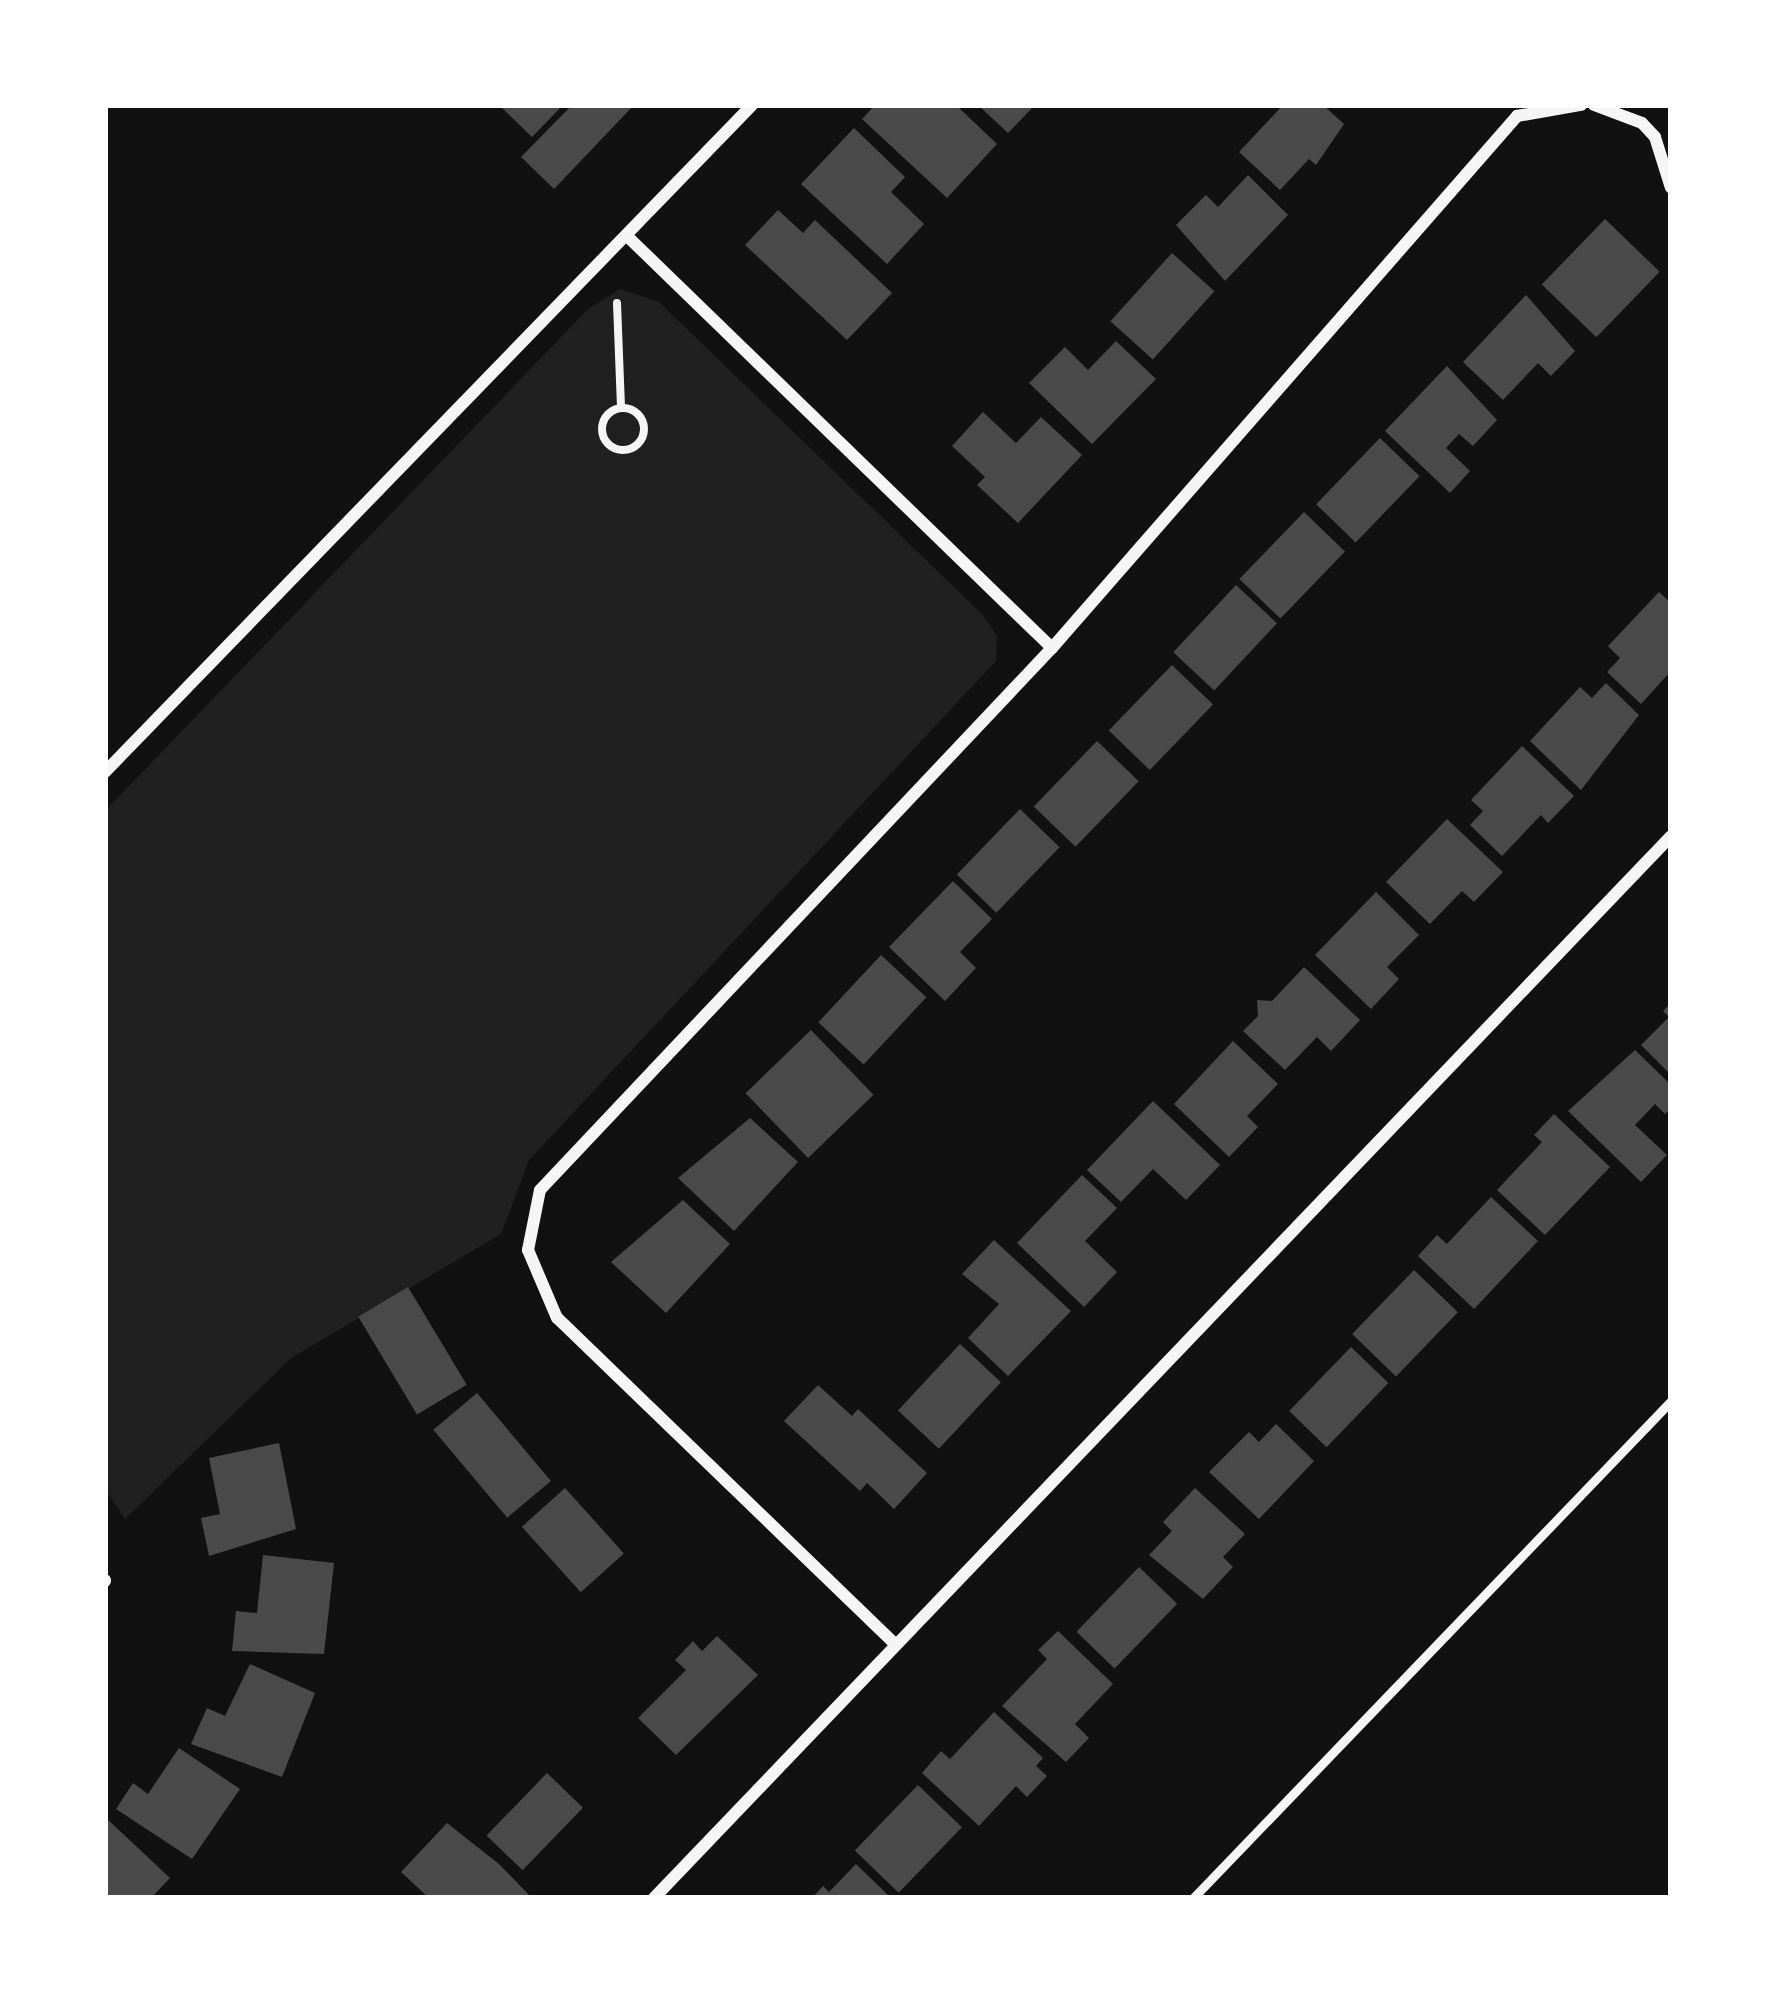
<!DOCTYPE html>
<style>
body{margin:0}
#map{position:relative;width:1776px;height:2003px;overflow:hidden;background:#111;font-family:Helvetica,sans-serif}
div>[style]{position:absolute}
.green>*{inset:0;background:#202020}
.building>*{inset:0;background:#4a4a4a;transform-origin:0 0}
.path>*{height:8px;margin:-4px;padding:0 4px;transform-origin:4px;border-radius:4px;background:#f5f5f5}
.path>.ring{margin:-4px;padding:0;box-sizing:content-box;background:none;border:8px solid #f5f5f5;border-radius:50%}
.service>*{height:9px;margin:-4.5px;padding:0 4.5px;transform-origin:4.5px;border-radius:4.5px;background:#f5f5f5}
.minor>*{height:12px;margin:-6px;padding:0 6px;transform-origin:6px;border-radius:6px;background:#f5f5f5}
span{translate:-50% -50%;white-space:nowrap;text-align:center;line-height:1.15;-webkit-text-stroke:9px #fff;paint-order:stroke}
.frame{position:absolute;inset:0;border:108px solid #fff;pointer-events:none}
</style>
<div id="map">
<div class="green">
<div style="clip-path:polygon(620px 289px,659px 302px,983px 615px,997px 636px,996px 661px,529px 1160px,501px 1234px,291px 1358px,125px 1519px,105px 1489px,105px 811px,588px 309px)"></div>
</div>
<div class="building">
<div style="clip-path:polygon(499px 105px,563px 105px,532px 137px)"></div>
<div style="clip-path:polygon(572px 105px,634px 105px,554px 189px,521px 157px)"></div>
<div style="clip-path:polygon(875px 105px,956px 105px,997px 144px,947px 198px,862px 119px)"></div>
<div style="clip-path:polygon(978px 105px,1035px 105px,1008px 133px)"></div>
<div style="clip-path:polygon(1283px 105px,1323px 105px,1344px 124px,1316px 165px,1309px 159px,1280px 190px,1239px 152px)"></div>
<div style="clip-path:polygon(854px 128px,905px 177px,891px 192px,924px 224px,887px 264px,801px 184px)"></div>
<div style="clip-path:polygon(1248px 175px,1288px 215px,1225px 281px,1176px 225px,1206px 195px,1218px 207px)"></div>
<div style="clip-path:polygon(778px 210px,803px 233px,815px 220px,892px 293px,847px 340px,745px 245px)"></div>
<div style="left:1605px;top:219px;width:76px;height:91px;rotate:44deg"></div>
<div style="left:1172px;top:253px;width:57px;height:92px;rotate:42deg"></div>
<div style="clip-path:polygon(1526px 295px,1575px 351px,1551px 376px,1538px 363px,1503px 400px,1463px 362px)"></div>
<div style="clip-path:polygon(1116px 341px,1156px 379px,1092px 444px,1029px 383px,1065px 347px,1088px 370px)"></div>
<div style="clip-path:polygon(1447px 366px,1497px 420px,1473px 446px,1459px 434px,1446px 448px,1470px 471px,1450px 493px,1385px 431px)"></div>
<div style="clip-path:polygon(983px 412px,1016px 443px,1041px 417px,1082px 455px,1018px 523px,977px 485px,985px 477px,952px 446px)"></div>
<div style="left:1380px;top:438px;width:55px;height:92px;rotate:44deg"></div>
<div style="left:1304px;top:512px;width:57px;height:93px;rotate:44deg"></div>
<div style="left:1236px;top:585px;width:56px;height:92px;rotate:43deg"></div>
<div style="clip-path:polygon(1659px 592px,1671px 603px,1671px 671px,1641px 704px,1607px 672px,1620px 658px,1608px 646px)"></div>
<div style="left:1172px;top:665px;width:57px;height:91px;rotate:44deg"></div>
<div style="clip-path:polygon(1606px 683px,1639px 715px,1581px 790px,1530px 741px,1580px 687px,1592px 698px)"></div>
<div style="left:1097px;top:741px;width:58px;height:91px;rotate:44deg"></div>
<div style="clip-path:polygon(1522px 746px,1574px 796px,1548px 823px,1541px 815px,1502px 856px,1470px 825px,1483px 811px,1471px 800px)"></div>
<div style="left:1020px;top:809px;width:55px;height:91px;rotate:44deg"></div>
<div style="clip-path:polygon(1447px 819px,1503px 872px,1474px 902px,1462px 891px,1430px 924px,1386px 882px)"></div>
<div style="clip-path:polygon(953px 881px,992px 919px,960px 952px,976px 968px,945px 1001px,889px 947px)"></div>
<div style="clip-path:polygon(1376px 892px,1419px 935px,1387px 967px,1399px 979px,1371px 1009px,1315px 955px)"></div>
<div style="left:881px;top:955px;width:62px;height:92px;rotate:43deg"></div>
<div style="clip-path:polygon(1304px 967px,1360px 1020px,1331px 1051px,1317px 1037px,1285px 1070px,1243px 1031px,1258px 1016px,1257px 1000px,1272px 1001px)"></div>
<div style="clip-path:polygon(1671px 1003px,1671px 1075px,1641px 1045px,1669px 1017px,1663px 1011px)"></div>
<div style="left:811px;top:1030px;width:90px;height:91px;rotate:46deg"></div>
<div style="clip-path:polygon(1233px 1041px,1278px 1084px,1247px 1116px,1258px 1127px,1229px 1157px,1174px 1104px)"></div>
<div style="clip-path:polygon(1635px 1050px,1671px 1085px,1671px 1108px,1665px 1114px,1655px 1104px,1635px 1125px,1667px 1155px,1641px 1182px,1568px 1111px)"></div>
<div style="clip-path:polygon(1153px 1101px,1220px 1165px,1186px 1200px,1153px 1169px,1121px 1202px,1087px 1170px)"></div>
<div style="clip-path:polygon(1554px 1114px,1610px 1167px,1545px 1235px,1497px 1190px,1542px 1142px,1534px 1135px)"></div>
<div style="clip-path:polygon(750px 1118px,798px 1162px,734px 1231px,678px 1178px)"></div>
<div style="clip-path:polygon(1082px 1175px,1117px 1208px,1085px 1241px,1117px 1272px,1084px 1307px,1017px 1243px)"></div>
<div style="clip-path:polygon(1491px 1197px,1538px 1241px,1474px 1309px,1418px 1256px,1437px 1235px,1447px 1244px)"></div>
<div style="clip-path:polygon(683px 1200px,730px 1244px,666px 1313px,611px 1262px)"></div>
<div style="clip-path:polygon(994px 1240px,1071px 1311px,1008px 1376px,968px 1338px,999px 1304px,962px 1274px)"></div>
<div style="left:1414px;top:1270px;width:61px;height:89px;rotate:44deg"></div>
<div style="left:408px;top:1287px;width:114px;height:58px;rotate:59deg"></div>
<div style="left:960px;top:1344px;width:56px;height:91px;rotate:43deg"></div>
<div style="left:1351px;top:1347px;width:52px;height:89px;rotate:44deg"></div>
<div style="clip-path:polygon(818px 1385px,852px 1416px,858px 1409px,927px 1473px,894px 1509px,867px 1483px,860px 1491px,784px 1421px)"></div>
<div style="left:477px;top:1393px;width:115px;height:57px;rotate:50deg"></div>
<div style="clip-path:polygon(1276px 1424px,1314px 1461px,1259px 1519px,1209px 1472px,1249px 1432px,1259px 1442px)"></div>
<div style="clip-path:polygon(279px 1443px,296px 1529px,209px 1556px,201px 1518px,220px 1514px,209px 1458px)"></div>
<div style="left:565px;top:1488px;width:88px;height:58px;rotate:48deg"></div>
<div style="clip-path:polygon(1195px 1488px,1245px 1534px,1223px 1557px,1233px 1567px,1203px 1599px,1149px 1555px,1172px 1531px,1163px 1522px)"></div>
<div style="clip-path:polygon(263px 1555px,334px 1563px,324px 1654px,232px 1651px,236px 1611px,257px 1613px)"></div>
<div style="left:1139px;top:1567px;width:53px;height:90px;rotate:44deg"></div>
<div style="clip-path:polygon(1058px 1631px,1113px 1684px,1075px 1724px,1089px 1738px,1066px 1762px,1002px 1706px,1047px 1659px,1038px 1650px)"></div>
<div style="clip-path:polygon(717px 1636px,758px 1675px,676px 1755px,638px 1718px,686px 1670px,675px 1660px,693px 1641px,702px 1651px)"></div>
<div style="clip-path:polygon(250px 1664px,315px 1693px,282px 1777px,191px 1744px,207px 1708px,225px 1716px)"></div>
<div style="clip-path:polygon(994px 1712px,1043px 1758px,1036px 1766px,1047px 1776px,1027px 1797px,1016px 1786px,979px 1826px,922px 1773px,941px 1751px,950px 1759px)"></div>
<div style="clip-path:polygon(179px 1748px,240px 1789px,192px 1859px,116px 1809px,133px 1783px,148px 1794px)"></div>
<div style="left:547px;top:1773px;width:50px;height:87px;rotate:44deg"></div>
<div style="left:918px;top:1785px;width:61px;height:91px;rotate:44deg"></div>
<div style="clip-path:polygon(105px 1817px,170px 1878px,151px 1898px,105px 1898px)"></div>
<div style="clip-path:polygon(447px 1823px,499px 1864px,532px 1898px,429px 1898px,401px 1872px)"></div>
<div style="clip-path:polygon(856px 1864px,891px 1898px,812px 1898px,823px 1886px,829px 1892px)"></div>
</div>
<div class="path">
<div style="left:617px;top:303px;width:105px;rotate:87.8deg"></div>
<div class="ring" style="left:602px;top:408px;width:34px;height:34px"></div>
</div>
<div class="service">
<div style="left:1193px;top:1898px;width:690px;rotate:-46.12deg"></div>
</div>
<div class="minor">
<div style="left:1594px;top:105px;width:51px;rotate:20.6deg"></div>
<div style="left:1642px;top:123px;width:19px;rotate:47deg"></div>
<div style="left:1655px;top:137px;width:53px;rotate:72.6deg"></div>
<div style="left:627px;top:236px;width:592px;rotate:44.11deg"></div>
<div style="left:105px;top:772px;width:929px;rotate:-45.87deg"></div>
<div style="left:105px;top:1580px;width:1px;rotate:90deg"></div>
<div style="left:896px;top:1645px;width:471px;rotate:-136deg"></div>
<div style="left:557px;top:1318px;width:74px;rotate:-113.1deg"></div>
<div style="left:528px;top:1250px;width:61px;rotate:-78.7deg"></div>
<div style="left:540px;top:1190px;width:746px;rotate:-46.63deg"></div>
<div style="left:1052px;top:648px;width:707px;rotate:-48.84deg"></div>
<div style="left:1517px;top:116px;width:65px;rotate:-9.8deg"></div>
<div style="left:654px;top:1898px;width:1470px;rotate:-46.24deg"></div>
</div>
<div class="frame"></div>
</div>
